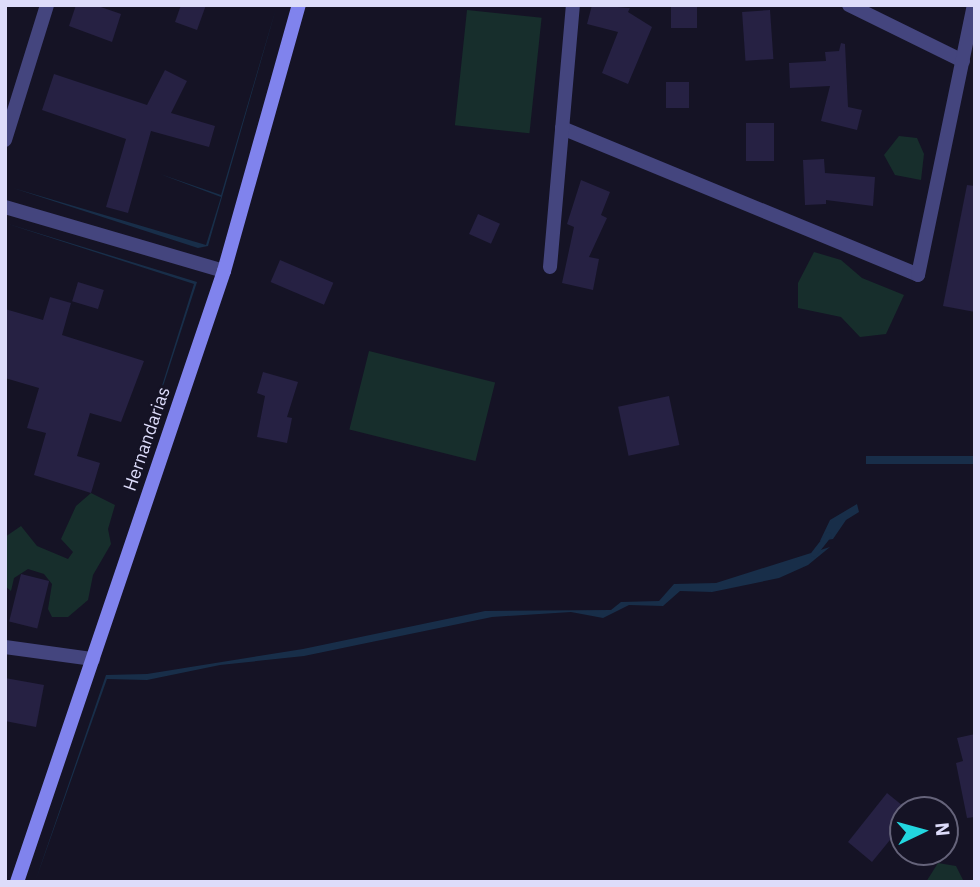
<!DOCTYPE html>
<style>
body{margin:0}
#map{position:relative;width:980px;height:887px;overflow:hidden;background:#151325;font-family:"IBM Plex Sans",sans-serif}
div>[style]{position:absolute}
.green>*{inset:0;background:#172e2c;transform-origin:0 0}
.water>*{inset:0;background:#182e49;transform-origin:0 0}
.stream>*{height:6px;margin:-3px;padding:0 3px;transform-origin:3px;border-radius:3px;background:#182e49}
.building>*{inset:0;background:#262143;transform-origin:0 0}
.street>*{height:14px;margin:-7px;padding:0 7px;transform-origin:7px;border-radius:7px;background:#44457e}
.secondary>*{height:14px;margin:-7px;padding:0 7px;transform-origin:7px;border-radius:7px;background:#8083ed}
span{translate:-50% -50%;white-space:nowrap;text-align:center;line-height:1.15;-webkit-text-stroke:5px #151325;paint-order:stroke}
.street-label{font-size:18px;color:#dddcfa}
.frame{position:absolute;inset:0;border:7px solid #dddcfa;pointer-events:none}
.north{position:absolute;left:889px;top:796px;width:70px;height:70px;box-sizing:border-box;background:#151325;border:2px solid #65637a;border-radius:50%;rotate:85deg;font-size:19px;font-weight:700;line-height:28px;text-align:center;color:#dddcfa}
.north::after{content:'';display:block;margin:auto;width:24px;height:32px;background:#22d7e0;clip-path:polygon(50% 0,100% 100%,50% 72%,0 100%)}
</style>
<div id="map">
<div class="green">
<div style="left:467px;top:10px;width:75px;height:116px;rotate:6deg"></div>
<div style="clip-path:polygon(899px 136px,917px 138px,924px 154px,921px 180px,895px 175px,884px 155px)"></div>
<div style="clip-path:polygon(814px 252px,841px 260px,862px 278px,904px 295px,886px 334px,860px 337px,841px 317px,798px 308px,798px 283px)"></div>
<div style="left:369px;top:351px;width:130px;height:81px;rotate:14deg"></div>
<div style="clip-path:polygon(91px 493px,115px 505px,108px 529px,111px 544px,93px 575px,88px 600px,68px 617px,52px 617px,48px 609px,52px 584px,44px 574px,28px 569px,14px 578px,11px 591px,5px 586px,5px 537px,21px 526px,37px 546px,68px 559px,73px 552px,61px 539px,76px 506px)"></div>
<div style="clip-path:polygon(938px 863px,956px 866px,964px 882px,926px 882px)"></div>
</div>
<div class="water">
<div style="clip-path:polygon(277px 5px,208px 246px,198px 248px,13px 188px,206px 245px,221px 197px,160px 174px,221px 195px)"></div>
<div style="clip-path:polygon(5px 223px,197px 282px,126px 500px,194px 284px)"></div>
<div style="left:975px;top:456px;width:8px;height:109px;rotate:90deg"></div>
<div style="clip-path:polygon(857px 504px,859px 512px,846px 520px,833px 539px,820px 541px,830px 520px)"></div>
<div style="clip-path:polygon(830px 547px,808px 565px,779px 578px,712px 592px,680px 591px,663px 606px,629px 605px,603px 618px,571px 612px,492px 617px,304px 656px,220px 665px,147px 680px,107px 679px,35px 882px,106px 675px,147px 674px,303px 649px,485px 611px,611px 610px,621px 602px,659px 601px,674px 584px,716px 583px)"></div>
</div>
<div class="stream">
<div style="left:814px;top:554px;width:24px;rotate:-52deg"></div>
</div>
<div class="building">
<div style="clip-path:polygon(76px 5px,95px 5px,121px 14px,112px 42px,69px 26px)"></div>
<div style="clip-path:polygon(181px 5px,206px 5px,197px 30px,175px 22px)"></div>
<div style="clip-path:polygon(592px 5px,630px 8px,628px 12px,652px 27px,628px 84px,602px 73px,618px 32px,587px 24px)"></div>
<div style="left:671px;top:5px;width:26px;height:23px"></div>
<div style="left:770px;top:10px;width:49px;height:28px;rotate:86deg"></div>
<div style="clip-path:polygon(841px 43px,845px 44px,848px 107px,862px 110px,857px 130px,821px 121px,830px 86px,790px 88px,789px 63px,826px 61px,825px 52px,839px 51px)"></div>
<div style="clip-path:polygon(165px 70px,187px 81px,171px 113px,215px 126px,209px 147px,151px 131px,128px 213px,106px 207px,126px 139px,42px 110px,54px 74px,147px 105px)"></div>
<div style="left:666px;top:82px;width:23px;height:26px"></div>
<div style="left:746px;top:123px;width:28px;height:38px"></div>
<div style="clip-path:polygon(824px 159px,825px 173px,875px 177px,873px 206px,826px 200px,826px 204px,805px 205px,803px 160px)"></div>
<div style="clip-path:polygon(581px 180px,610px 192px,601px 215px,607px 218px,589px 257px,599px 259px,593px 290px,562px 283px,574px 227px,567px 224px)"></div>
<div style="clip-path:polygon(967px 185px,975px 186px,975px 312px,943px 306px)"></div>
<div style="left:478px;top:214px;width:24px;height:22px;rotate:24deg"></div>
<div style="left:280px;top:260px;width:58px;height:24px;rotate:23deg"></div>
<div style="left:78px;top:282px;width:27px;height:20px;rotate:17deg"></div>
<div style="clip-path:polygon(50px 297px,71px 303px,62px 335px,144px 361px,121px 422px,90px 413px,77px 456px,100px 463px,91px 493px,34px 475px,46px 433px,27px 428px,39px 388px,5px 378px,5px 309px,43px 320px)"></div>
<div style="clip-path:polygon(263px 372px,298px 382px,287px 417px,292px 418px,287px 443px,257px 437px,265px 396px,257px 393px)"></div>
<div style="left:669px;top:396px;width:50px;height:52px;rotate:78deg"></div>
<div style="left:21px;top:574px;width:29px;height:49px;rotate:14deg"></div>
<div style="clip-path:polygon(5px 678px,44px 685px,36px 727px,5px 721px)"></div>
<div style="clip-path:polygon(975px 734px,975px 817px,967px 818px,956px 763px,963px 761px,957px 738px)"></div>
<div style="clip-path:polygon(887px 793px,903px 806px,903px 824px,872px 862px,848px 842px)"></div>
</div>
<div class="street">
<div style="left:849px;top:5px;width:127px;rotate:26.2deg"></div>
<div style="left:562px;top:128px;width:385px;rotate:22.4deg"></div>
<div style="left:918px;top:275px;width:276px;rotate:-78.3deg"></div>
<div style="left:5px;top:140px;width:141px;rotate:-72.7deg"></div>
<div style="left:5px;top:207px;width:228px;rotate:16.3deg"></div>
<div style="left:550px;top:267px;width:263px;rotate:-85deg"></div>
<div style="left:5px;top:647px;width:89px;rotate:7.8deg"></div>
</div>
<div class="secondary">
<div style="left:17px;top:882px;width:645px;rotate:-71.28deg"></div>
<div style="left:224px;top:271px;width:276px;rotate:-74.3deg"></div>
</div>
<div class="street-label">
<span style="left:147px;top:439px;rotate:-71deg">Hernandarias</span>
</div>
<div class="frame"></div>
<div class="north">N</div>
</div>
